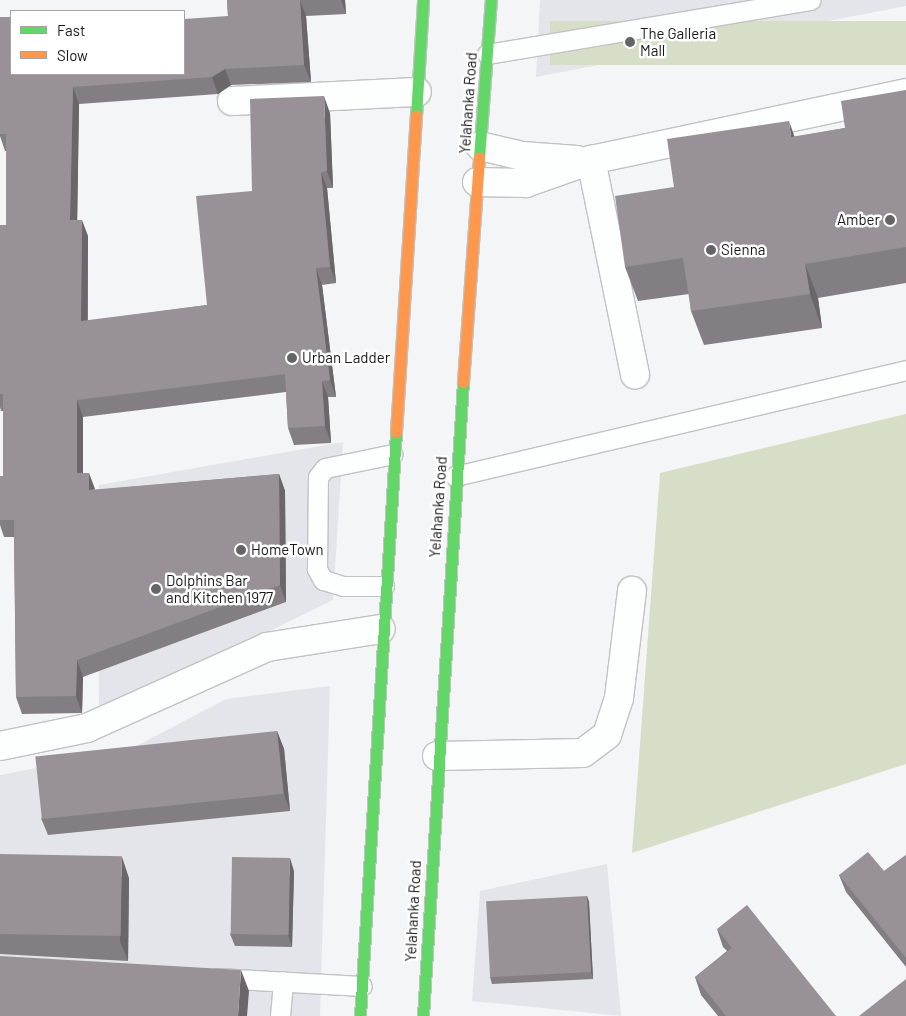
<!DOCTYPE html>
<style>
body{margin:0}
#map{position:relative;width:906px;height:1016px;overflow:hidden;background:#f4f5f6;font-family:Barlow,sans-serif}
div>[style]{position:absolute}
.built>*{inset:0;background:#e3e5ea}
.green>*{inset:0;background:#d7dec8;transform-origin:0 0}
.roads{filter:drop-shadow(1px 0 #c1c2c3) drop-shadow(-1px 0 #c1c2c3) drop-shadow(0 1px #c1c2c3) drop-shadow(0 -1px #c1c2c3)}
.lane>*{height:19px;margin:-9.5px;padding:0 9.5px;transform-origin:9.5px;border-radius:9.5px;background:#fdfefe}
.street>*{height:28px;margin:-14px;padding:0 14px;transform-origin:14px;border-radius:14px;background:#fdfefe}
.fast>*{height:11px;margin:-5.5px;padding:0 5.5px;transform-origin:5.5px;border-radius:5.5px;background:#63d668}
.slow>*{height:11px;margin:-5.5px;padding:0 5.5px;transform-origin:5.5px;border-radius:5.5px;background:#ff974d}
.wall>*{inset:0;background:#837e83}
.shaded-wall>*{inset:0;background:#6a666a}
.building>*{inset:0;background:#989298;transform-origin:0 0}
.dots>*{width:14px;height:14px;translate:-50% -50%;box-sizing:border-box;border:2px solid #fff;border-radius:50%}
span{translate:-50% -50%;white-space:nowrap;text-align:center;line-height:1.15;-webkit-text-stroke:5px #fff;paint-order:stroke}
.poi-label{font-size:15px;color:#181819}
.left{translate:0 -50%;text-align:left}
.right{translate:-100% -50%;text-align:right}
.street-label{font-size:15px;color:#181819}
.legend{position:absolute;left:10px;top:10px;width:175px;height:65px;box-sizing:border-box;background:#fff;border:1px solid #a3a3a3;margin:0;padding:6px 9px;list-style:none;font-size:15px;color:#181819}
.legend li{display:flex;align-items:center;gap:10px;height:25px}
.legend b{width:25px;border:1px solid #a3a3a3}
</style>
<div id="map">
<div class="built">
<div style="clip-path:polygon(540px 0,906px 0,906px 6px,536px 77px)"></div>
<div style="clip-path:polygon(343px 442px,333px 600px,99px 714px,99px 485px)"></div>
<div style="clip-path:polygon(330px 686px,320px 1016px,0 1016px,0 775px,129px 750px,226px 699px)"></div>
<div style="clip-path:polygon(607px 864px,621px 1016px,472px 1001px,480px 891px)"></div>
</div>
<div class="green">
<div style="left:906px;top:21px;width:44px;height:356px;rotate:90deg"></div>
<div style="clip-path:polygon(906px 414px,906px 764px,632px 853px,660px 473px)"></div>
</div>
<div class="roads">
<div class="lane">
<div style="left:487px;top:54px;width:328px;rotate:-9.5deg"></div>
<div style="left:455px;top:476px;width:463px;rotate:-13.2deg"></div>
<div style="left:384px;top:586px;width:41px;rotate:180deg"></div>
<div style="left:343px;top:586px;width:21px;rotate:-163deg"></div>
<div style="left:323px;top:580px;width:13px;rotate:-119deg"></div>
<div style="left:317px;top:569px;width:92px;rotate:-89.4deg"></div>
<div style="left:318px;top:477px;width:11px;rotate:-52deg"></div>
<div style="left:325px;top:468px;width:69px;rotate:-11.6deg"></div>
<div style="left:218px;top:978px;width:144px;rotate:3.2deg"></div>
<div style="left:280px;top:1016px;width:35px;rotate:-85deg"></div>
</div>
<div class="street">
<div style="left:232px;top:101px;width:185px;rotate:-2.8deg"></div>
<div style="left:480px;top:146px;width:43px;rotate:13.4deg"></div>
<div style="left:522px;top:156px;width:55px;rotate:4.2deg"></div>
<div style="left:591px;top:160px;width:219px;rotate:78.4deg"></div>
<div style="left:477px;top:182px;width:49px;rotate:1.2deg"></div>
<div style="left:526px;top:183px;width:69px;rotate:-19.5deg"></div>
<div style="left:591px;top:160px;width:322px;rotate:-12deg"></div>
<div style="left:0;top:746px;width:89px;rotate:-11.7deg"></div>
<div style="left:87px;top:728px;width:197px;rotate:-24.2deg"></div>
<div style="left:267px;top:647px;width:115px;rotate:-9deg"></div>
<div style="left:437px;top:756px;width:146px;rotate:-1.2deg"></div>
<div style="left:583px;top:753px;width:30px;rotate:-37deg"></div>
<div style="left:607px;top:735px;width:39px;rotate:-72deg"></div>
<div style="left:619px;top:698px;width:108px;rotate:-83.1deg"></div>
</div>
<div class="fast">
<div style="left:416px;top:116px;width:116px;rotate:-86.5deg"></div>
<div style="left:479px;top:158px;width:158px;rotate:-85.7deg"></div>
<div style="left:360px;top:1016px;width:585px;rotate:-86.47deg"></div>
<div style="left:423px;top:1016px;width:635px;rotate:-86.39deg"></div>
</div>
<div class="slow">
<div style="left:463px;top:382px;width:225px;rotate:-85.9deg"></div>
<div style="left:396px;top:432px;width:317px;rotate:-86.4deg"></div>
</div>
</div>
<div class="wall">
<div style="clip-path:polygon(227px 0,345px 0,346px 14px,306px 16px,311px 82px,231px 85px,218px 94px,79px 104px,77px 220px,88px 236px,88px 321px,207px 305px,252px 191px,330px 113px,333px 188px,327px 188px,336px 283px,322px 285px,336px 397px,328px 397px,331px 443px,294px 445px,288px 428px,286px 392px,83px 417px,83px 473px,95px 490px,279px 474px,285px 491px,286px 602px,83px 677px,82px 713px,22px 714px,16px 697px,14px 537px,4px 537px,0 525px,0 476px,3px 476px,3px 411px,1px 411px,0 407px,0 225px,6px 225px,6px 151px,5px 151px,0 136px,0 63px,11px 74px,228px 16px)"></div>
<div style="clip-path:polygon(906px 90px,906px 283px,818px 298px,822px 328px,704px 345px,691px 311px,689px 294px,638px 301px,625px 267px,674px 187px,794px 137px,845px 128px)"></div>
<div style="clip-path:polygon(277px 731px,284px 749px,290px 811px,48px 835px,41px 818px)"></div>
<div style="clip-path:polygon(0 854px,129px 878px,128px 961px,0 954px)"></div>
<div style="clip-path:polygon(906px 855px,906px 967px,846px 892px,839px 875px,884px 871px)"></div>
<div style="clip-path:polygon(294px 871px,292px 947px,235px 946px,230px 934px)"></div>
<div style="clip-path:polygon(587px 896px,589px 902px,593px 979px,492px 984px,490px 977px)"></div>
<div style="clip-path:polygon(717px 929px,836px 1016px,718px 1016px,701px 995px,695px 977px,727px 951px,723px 947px)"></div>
</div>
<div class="shaded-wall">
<div style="clip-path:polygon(300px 0,306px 16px,311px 82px,304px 65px)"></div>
<div style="clip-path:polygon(341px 0,345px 0,346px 14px)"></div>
<div style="clip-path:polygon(225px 69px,231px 85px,218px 94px,212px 77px)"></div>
<div style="clip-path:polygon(73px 87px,79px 104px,77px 236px,70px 220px)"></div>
<div style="clip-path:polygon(324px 96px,330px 113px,333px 188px,327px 171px)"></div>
<div style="clip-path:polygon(789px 121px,801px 155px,791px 137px)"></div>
<div style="clip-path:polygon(321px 172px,327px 188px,336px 283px,330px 267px)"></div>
<div style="clip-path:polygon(82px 220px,88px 236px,87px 338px,81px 321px)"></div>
<div style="clip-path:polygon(805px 264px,818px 298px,822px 328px,810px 294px)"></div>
<div style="clip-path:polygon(316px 268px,322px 285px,336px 397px,330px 380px)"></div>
<div style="clip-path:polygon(322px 381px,328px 397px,331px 443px,325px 426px)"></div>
<div style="clip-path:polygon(77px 400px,83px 417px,83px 489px,77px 473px)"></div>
<div style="clip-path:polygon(89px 473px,95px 489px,89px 490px)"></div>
<div style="clip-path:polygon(279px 474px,285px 491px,286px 602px,280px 585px)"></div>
<div style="clip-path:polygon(77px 660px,83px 677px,82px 713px,76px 696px)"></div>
<div style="clip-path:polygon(277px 731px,284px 749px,290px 811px,284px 794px)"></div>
<div style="clip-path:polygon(122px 857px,129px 878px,128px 961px,120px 941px)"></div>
<div style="clip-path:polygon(290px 858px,294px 871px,292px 947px,288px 935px)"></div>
<div style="clip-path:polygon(587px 896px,589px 902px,593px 979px,591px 972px)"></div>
<div style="clip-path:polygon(241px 970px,249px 991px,247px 1016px,238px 1016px)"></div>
</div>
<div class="building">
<div style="clip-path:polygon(227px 0,300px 0,304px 65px,225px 69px,212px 77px,73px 87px,70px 220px,82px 220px,81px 321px,207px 305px,196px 196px,252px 191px,250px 99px,324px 96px,327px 171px,321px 172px,330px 267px,316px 268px,330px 380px,322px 381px,325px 426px,288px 428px,285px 374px,77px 400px,77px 473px,89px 473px,89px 490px,279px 474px,280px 585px,77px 660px,76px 696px,16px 697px,14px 520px,0 520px,0 476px,3px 476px,3px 394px,0 394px,0 225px,6px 225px,6px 134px,0 134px,0 17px,11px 17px,11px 74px,184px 74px,184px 19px,228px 16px)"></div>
<div style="clip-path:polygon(906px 90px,906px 247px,805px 264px,810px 294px,691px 311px,683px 258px,625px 267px,615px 196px,674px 187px,667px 139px,789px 121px,791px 137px,845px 128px,841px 101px)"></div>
<div style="left:277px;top:731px;width:63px;height:243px;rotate:84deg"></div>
<div style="clip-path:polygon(868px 852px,884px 871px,906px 855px,906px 958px,839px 875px)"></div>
<div style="left:0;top:854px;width:122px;height:80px;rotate:1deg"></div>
<div style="left:232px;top:857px;width:58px;height:77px;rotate:1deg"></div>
<div style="left:587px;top:896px;width:76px;height:101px;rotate:87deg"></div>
<div style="clip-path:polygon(747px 905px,836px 1016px,726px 1016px,695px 977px,732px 948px,717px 929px)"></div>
<div style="clip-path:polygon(0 956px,241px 970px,238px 1016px,0 1016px)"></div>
<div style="clip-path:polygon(906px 979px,906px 1016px,859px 1016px)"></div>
</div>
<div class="dots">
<div style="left:630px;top:42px;background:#656566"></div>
<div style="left:890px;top:220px;background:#656566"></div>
<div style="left:711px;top:250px;background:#656566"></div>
<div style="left:292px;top:358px;background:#656566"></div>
<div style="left:241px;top:550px;background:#656566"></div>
<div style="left:156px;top:589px;background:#656566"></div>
</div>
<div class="poi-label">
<span class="left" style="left:640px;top:42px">The Galleria<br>Mall</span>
<span class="right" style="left:880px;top:220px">Amber</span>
<span class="left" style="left:721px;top:250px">Sienna</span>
<span class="left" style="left:302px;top:358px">Urban Ladder</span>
<span class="left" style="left:251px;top:550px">HomeTown</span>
<span class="left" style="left:166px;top:589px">Dolphins Bar<br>and Kitchen 1977</span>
</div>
<div class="street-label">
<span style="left:468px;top:103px;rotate:-86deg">Yelahanka Road</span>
<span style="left:438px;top:507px;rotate:-86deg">Yelahanka Road</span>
<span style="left:413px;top:911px;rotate:-87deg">Yelahanka Road</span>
</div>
<ul class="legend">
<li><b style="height:6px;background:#63d668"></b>Fast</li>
<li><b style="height:6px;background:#ff974d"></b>Slow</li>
</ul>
</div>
